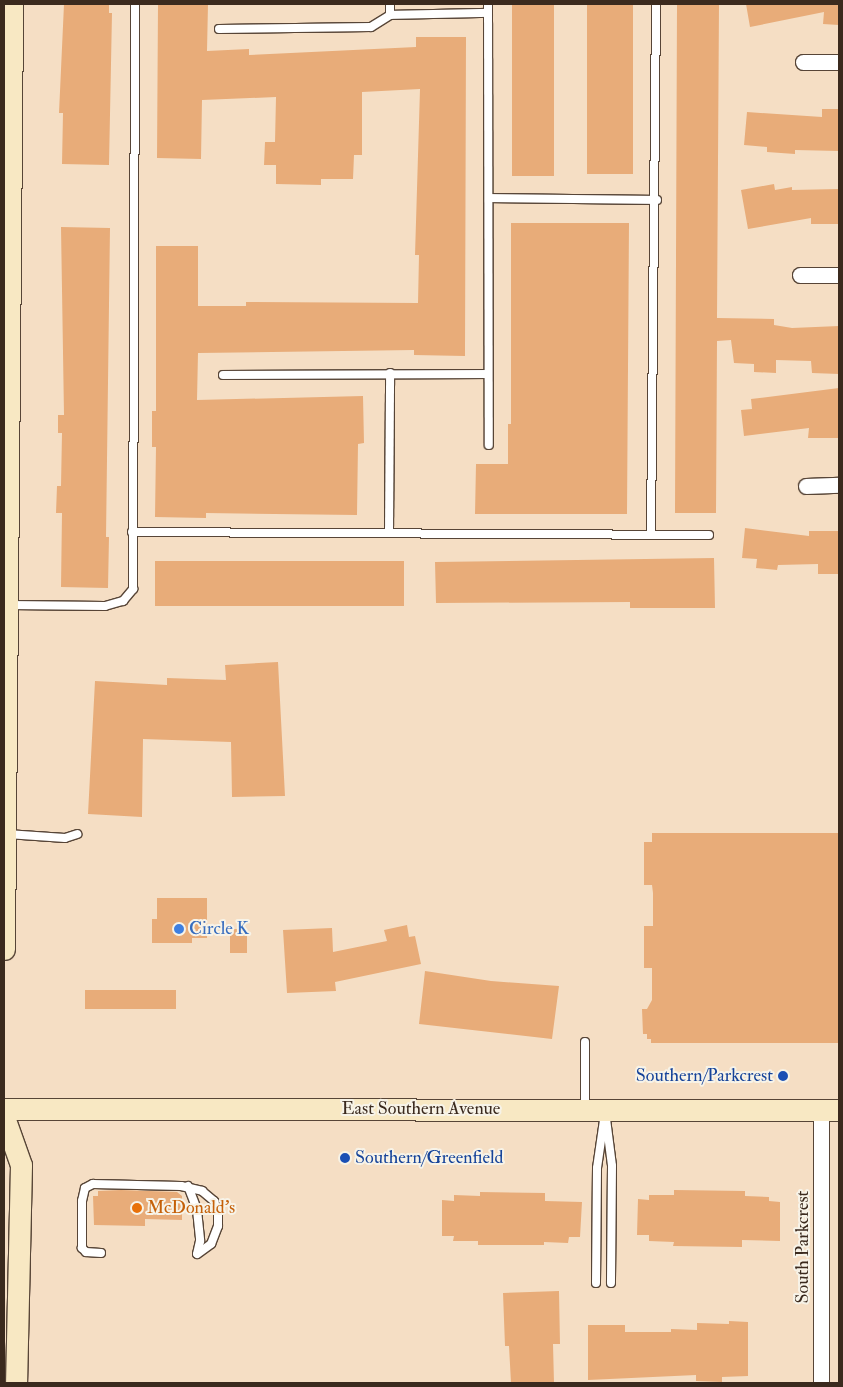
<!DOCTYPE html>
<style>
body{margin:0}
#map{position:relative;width:843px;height:1387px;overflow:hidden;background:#f5dec4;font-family:"IM FELL Double Pica",serif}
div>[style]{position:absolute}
.building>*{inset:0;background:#e8ac79;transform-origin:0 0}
.roads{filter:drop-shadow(1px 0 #574537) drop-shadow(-1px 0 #574537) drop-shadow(0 1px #574537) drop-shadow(0 -1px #574537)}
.lane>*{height:8px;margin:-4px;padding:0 4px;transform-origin:4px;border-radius:4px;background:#fff}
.street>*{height:15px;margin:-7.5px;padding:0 7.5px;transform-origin:7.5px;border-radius:7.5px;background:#fff}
.secondary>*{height:21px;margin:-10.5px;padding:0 10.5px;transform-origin:10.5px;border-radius:10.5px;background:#f8e8c3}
.dots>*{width:14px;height:14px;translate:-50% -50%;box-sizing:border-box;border:2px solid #f7f3e8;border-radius:50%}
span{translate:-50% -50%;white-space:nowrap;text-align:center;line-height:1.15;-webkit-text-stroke:4px #f7f3e8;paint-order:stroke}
.shop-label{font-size:18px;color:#366cbe}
.left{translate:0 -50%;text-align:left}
.transit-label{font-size:18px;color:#164399}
.right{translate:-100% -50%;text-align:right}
.street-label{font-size:18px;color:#3b2a1e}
.food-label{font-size:18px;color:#c56008}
.frame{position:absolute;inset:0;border:5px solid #3b2a1e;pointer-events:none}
</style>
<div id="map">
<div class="building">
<div style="clip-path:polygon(64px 4px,109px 4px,109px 13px,112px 13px,109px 165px,62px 164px,63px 113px,59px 113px)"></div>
<div style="clip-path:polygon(158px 4px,208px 4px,207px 51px,249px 49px,249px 55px,416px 47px,416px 37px,466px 37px,465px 356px,414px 355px,414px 350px,198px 353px,197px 400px,363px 396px,364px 443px,358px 444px,357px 515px,206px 513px,206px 518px,155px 517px,156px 447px,152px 447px,152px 411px,156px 411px,156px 246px,198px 246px,198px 306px,246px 306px,246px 302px,418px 303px,419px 255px,415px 255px,420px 89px,362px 92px,362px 155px,354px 155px,353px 179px,321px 179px,321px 185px,276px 184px,276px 165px,264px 165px,265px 142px,275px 142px,276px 97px,202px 100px,201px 159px,157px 158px)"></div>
<div style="left:512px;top:4px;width:42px;height:172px"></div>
<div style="left:587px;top:4px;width:46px;height:170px"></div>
<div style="clip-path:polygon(677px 4px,719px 4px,717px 318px,774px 319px,774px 325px,792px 328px,839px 326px,839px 374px,812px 373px,811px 361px,776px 360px,776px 373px,754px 372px,754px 364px,734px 363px,731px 340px,717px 341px,716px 513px,675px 513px)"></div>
<div style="clip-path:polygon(746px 4px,839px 4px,839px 25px,823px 24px,824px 12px,750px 27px)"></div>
<div style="clip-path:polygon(822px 109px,839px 109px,839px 151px,795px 150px,795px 154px,767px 152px,767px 147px,744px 145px,747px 112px,822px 117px)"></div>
<div style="clip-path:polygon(774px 184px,775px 190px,792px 187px,792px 190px,839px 189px,839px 224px,811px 224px,811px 218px,748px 229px,741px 190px)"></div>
<div style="clip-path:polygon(511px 223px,629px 223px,627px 514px,475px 514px,476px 464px,508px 464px,508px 424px,511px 424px)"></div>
<div style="clip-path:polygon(61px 227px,110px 228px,106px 537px,109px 537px,108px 588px,61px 587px,62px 513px,56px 513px,57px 486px,61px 486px,62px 433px,58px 433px,58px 415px,64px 415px)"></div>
<div style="clip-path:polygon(839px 388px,839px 438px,808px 438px,809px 428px,744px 436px,741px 410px,752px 409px,751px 399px)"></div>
<div style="clip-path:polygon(745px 528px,809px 536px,809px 531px,839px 531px,839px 574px,818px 574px,818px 564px,778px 565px,777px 570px,756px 568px,757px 559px,742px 558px)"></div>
<div style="clip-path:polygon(714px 558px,715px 608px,630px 608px,630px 602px,436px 603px,435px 562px)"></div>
<div style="left:155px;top:561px;width:249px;height:45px"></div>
<div style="clip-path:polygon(278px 662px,285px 796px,232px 797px,231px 742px,143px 739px,142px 817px,88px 814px,95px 681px,167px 685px,167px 678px,226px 680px,225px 665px)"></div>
<div style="clip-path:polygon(652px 833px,839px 833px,839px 1043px,651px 1043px,651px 1039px,647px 1039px,647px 1034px,643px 1034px,642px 1009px,647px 1009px,652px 1000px,652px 968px,644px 968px,644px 926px,653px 926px,653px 893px,652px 885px,644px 885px,644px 842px,652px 842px)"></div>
<div style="clip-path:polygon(157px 898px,207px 898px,207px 938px,192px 938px,192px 943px,152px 943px,152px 919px,157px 919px)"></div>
<div style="clip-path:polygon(407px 925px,409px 937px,415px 936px,421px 964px,335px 982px,336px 991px,287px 993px,283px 930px,332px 928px,333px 952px,387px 941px,384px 930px)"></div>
<div style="left:230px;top:929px;width:17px;height:24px"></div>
<div style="clip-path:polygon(425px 971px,491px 981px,559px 986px,552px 1039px,419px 1024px)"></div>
<div style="left:85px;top:990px;width:91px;height:19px"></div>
<div style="clip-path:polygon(121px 1190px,177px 1192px,182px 1196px,182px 1220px,145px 1219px,145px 1226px,94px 1225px,93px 1196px,98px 1196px,98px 1191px)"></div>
<div style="clip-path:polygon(674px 1190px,745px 1191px,745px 1196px,769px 1197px,769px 1201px,780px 1202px,780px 1241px,742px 1240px,742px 1247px,673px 1246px,674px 1242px,649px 1241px,649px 1235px,637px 1235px,638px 1199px,649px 1200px,649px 1195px,674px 1195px)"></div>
<div style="clip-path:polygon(480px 1192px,545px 1193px,545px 1201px,582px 1202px,580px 1237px,569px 1237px,568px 1243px,544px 1242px,544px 1245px,478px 1245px,478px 1241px,453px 1241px,454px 1236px,442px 1236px,442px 1200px,454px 1201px,454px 1195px,480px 1196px)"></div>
<div style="clip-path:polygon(559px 1291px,560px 1344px,553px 1344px,554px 1383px,511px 1383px,509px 1346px,505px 1346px,503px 1293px)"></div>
<div style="clip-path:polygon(729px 1321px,748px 1322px,748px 1376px,722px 1377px,722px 1382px,696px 1381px,696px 1375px,588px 1380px,588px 1325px,625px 1325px,625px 1332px,671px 1332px,671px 1329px,697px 1330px,697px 1323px,729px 1324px)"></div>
</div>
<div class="roads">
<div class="lane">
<div style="left:390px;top:4px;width:11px;rotate:90deg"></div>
<div style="left:488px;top:4px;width:441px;rotate:89.9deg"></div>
<div style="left:219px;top:29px;width:152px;rotate:-0.8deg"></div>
<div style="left:371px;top:27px;width:22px;rotate:-32deg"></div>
<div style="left:390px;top:15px;width:98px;rotate:-1.2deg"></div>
<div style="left:489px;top:198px;width:168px;rotate:0.7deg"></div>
<div style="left:223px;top:375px;width:264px;rotate:-0.2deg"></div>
<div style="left:132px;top:532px;width:577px;rotate:0.3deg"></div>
<div style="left:389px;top:533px;width:160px;rotate:-89.6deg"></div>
<div style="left:651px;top:535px;width:531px;rotate:-89.46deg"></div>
<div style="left:9px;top:605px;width:96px;rotate:0.6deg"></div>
<div style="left:105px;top:606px;width:19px;rotate:-16deg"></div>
<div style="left:123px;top:601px;width:16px;rotate:-50deg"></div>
<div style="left:133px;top:589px;width:585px;rotate:-89.8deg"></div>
<div style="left:7px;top:834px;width:58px;rotate:3.9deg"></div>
<div style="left:65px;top:838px;width:13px;rotate:-18deg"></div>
<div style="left:585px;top:1108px;width:66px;rotate:-90deg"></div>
<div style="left:605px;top:1111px;width:55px;rotate:82.7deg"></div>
<div style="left:612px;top:1166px;width:117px;rotate:90.5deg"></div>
<div style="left:188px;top:1186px;width:26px;rotate:69deg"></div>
<div style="left:197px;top:1210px;width:31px;rotate:84deg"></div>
<div style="left:200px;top:1241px;width:13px;rotate:103deg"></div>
<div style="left:101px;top:1253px;width:15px;rotate:-176deg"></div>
<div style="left:86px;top:1252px;width:6px;rotate:-135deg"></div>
<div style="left:82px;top:1248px;width:47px;rotate:-90deg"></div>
<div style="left:82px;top:1201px;width:13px;rotate:-77deg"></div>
<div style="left:85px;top:1188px;width:9px;rotate:-27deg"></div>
<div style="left:93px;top:1184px;width:88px;rotate:1.3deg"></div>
<div style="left:181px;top:1186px;width:22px;rotate:13deg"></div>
<div style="left:202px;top:1191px;width:16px;rotate:40deg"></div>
<div style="left:214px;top:1201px;width:12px;rotate:70deg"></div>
<div style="left:218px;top:1212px;width:14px;rotate:90deg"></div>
<div style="left:218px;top:1226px;width:19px;rotate:111deg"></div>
<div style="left:211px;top:1244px;width:17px;rotate:144deg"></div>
<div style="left:596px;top:1283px;width:115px;rotate:-89.5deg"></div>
<div style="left:597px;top:1168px;width:49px;rotate:-81.7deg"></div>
</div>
<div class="street">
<div style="left:803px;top:62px;width:36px"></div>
<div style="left:800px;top:275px;width:39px"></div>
<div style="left:806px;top:486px;width:33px;rotate:-2deg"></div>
<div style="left:821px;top:1383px;width:273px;rotate:-90deg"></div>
</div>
<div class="secondary">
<div style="left:4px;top:949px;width:945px;rotate:-89.51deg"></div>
<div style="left:4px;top:1109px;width:835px;rotate:0.07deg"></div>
<div style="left:4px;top:1117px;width:51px;rotate:70.5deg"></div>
<div style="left:21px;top:1165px;width:218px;rotate:91.3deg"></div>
</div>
</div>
<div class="dots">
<div style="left:179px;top:929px;background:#3f7fe0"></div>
<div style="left:783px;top:1076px;background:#1a4fb4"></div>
<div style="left:345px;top:1158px;background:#1a4fb4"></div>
<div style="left:137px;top:1208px;background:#e8710a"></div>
</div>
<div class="shop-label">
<span class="left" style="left:189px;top:929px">Circle K</span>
</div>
<div class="transit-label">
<span class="right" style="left:773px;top:1076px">Southern/Parkcrest</span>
<span class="left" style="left:355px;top:1158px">Southern/Greenfield</span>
</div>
<div class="street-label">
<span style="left:421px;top:1109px">East Southern Avenue</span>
<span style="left:803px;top:1247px;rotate:-90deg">South Parkcrest</span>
</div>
<div class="food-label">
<span class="left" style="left:147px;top:1208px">McDonald's</span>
</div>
<div class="frame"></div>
</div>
